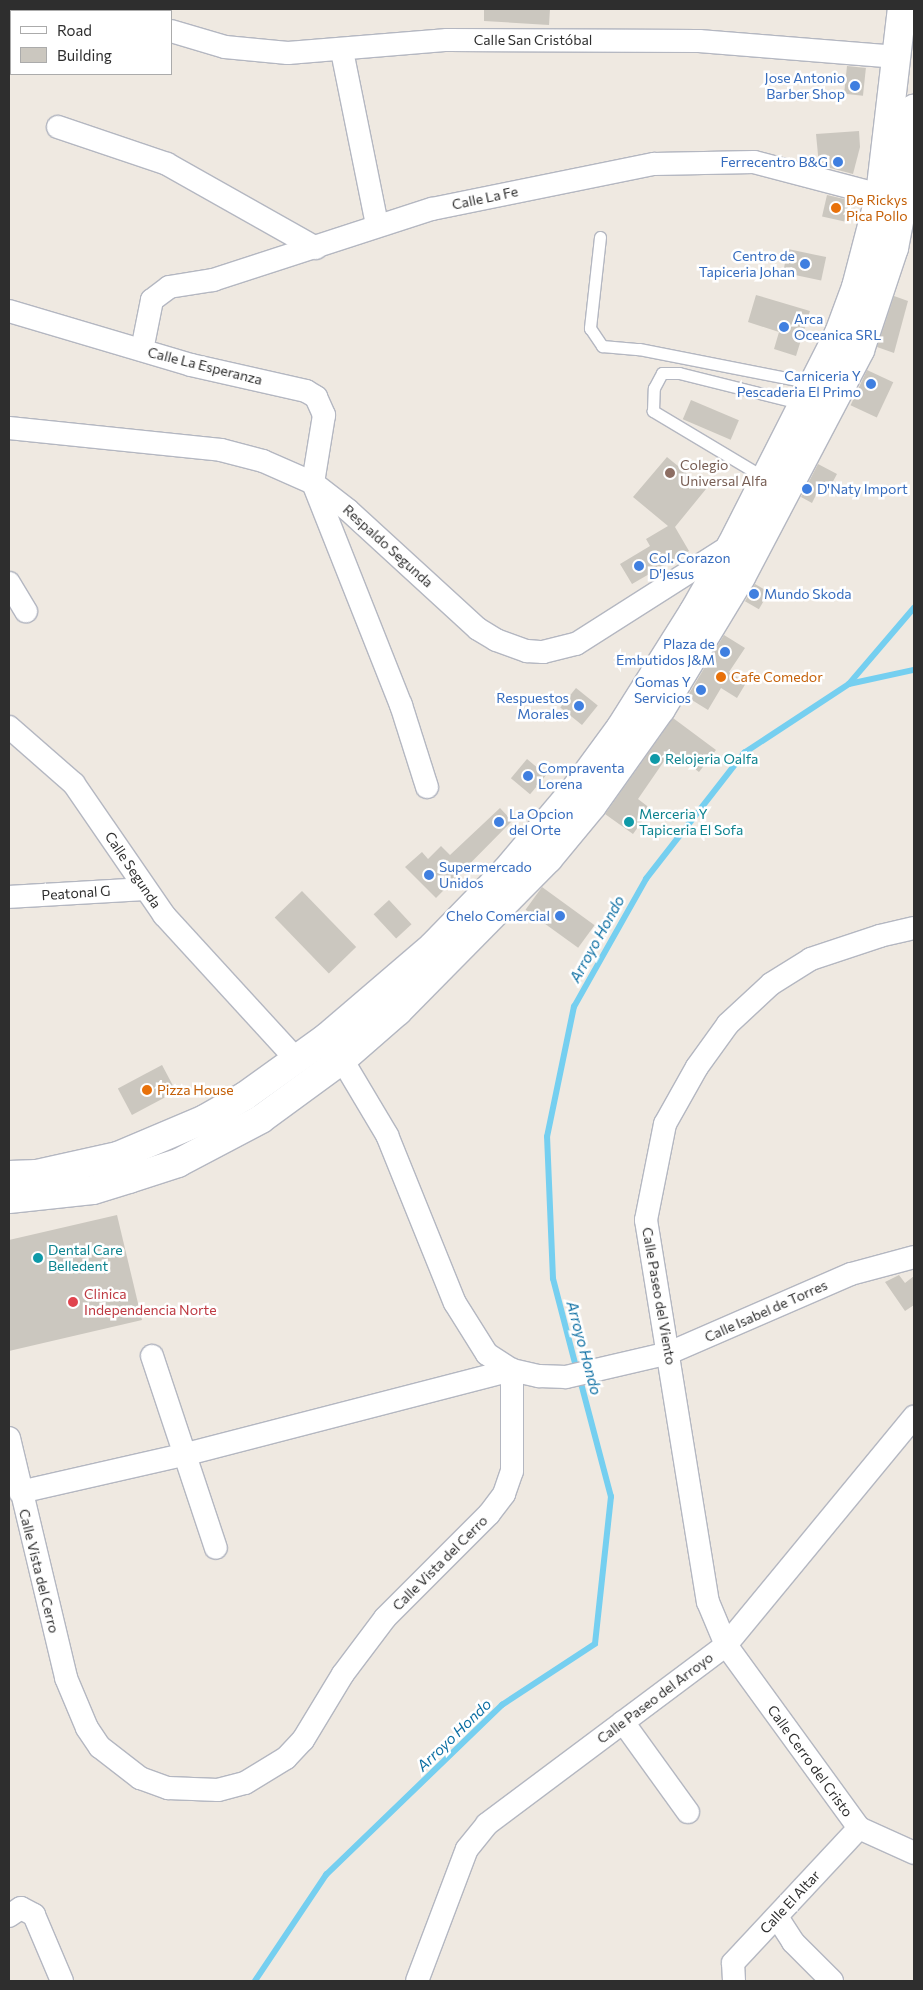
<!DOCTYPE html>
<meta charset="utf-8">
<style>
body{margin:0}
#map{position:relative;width:923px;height:1990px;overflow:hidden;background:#efe9e1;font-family:Commissioner,sans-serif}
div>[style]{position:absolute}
.stream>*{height:5.5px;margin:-2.75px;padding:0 2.75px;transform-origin:2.75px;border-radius:2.75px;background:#75cff0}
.building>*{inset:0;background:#cbc7bf;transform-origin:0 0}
.roads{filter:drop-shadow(1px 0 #b4b7c1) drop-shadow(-1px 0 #b4b7c1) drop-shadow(0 1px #b4b7c1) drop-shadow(0 -1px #b4b7c1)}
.service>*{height:11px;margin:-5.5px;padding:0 5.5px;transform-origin:5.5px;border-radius:5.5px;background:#fff}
.minor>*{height:22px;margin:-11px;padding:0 11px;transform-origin:11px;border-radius:11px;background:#fff}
.secondary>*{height:28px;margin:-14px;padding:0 14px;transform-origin:14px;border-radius:14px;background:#fff}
.dots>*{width:14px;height:14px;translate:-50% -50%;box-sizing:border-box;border:2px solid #fff;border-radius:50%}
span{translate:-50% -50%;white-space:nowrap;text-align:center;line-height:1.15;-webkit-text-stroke:5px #fff;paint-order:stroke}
.street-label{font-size:14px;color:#2e2e2e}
.shop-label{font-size:14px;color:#366cbe}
.right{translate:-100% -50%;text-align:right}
.left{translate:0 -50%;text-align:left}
.food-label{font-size:14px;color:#c56008}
.education-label{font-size:14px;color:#785e54}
.culture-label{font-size:14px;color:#0d838f}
.health-label{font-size:14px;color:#be3a42}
.water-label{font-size:15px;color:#0d6fa3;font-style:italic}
.frame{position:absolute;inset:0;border:10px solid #2e2e2e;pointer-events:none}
.legend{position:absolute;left:10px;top:10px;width:162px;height:65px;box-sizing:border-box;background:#fff;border:1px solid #ababab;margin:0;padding:6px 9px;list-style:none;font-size:15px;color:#2e2e2e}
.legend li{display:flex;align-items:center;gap:10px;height:25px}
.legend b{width:25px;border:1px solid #ababab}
</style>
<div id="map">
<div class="stream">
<div style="left:849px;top:684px;width:66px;rotate:-12.2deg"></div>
<div style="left:577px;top:1371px;width:95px;rotate:-104.6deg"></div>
<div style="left:553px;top:1279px;width:142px;rotate:-92.4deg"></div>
<div style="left:547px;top:1137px;width:133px;rotate:-78.3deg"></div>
<div style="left:574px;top:1007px;width:147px;rotate:-60.6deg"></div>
<div style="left:646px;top:879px;width:160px;rotate:-52.1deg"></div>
<div style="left:744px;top:753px;width:126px;rotate:-33.3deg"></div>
<div style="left:849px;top:684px;width:100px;rotate:-49.5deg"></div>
<div style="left:255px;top:1981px;width:128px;rotate:-56.2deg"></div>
<div style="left:326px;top:1875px;width:245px;rotate:-44deg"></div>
<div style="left:502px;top:1705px;width:111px;rotate:-33.3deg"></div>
<div style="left:595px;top:1644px;width:148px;rotate:-83.8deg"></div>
<div style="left:611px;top:1497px;width:121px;rotate:-104.8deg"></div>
</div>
<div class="building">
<div style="clip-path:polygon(484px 9px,550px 9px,549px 25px,484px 21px)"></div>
<div style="left:847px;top:66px;width:19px;height:28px;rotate:6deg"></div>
<div style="clip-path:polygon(859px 131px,860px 147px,853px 174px,819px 165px,816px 134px)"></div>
<div style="left:827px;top:195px;width:23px;height:22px;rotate:13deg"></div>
<div style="left:788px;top:249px;width:39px;height:24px;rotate:12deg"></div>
<div style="clip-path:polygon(756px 295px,810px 311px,796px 356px,774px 349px,779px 332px,748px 322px)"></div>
<div style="clip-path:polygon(894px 296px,908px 301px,894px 353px,877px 347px)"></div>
<div style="left:867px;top:370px;width:29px;height:39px;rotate:25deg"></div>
<div style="left:691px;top:400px;width:52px;height:21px;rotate:23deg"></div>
<div style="clip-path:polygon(667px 457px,706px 489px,675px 527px,689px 551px,632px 584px,620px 564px,650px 546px,646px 539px,668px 526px,633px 497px)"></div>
<div style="clip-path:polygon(818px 464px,837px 474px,829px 489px,821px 485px,812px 503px,801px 497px)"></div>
<div style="left:755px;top:584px;width:16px;height:20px;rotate:30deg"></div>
<div style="clip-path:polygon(724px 635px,745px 648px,729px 672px,746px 683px,737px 698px,721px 688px,708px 710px,687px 697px)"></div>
<div style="left:576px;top:688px;width:28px;height:25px;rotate:39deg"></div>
<div style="clip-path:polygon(673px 718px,716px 750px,699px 772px,671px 751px,638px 799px,651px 809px,633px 834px,605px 814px)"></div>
<div style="left:527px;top:759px;width:25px;height:25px;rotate:40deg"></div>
<div style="clip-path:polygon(500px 808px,512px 821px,436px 898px,405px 867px,422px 852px,428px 859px,441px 846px,450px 855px)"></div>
<div style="left:542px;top:887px;width:65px;height:28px;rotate:36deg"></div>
<div style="left:302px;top:891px;width:78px;height:38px;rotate:46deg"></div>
<div style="left:389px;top:900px;width:33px;height:21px;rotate:47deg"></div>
<div style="left:162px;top:1065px;width:30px;height:50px;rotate:62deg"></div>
<div style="clip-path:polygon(117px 1215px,142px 1320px,9px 1351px,9px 1240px)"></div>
<div style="clip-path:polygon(899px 1275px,905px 1283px,914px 1276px,914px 1305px,905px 1311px,885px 1282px)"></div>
</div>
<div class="roads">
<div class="service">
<div style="left:600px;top:237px;width:92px;rotate:96.3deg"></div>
<div style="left:590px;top:328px;width:22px;rotate:56deg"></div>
<div style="left:602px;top:346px;width:37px;rotate:5deg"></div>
<div style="left:639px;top:349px;width:177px;rotate:11.1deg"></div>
<div style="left:765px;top:478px;width:131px;rotate:-149.1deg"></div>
<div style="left:653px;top:411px;width:23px;rotate:-88deg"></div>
<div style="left:654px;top:388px;width:17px;rotate:-62deg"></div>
<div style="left:662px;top:373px;width:17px"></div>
<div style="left:679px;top:373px;width:128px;rotate:14deg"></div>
</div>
<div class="minor">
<div style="left:97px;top:9px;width:8px;rotate:14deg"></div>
<div style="left:171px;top:31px;width:56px;rotate:16.5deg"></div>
<div style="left:225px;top:47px;width:63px;rotate:5.4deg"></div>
<div style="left:288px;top:53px;width:160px;rotate:-4.7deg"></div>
<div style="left:447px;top:40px;width:252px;rotate:0.2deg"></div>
<div style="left:699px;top:41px;width:199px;rotate:4.6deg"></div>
<div style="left:342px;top:51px;width:177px;rotate:78.6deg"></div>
<div style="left:58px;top:127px;width:115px;rotate:18.7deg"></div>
<div style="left:167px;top:164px;width:171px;rotate:29.4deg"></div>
<div style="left:9px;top:311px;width:190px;rotate:16.5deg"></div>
<div style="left:191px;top:365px;width:118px;rotate:12.7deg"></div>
<div style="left:306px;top:391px;width:12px;rotate:31deg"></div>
<div style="left:316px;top:397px;width:20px;rotate:66deg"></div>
<div style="left:324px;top:415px;width:69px;rotate:99.2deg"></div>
<div style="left:313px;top:483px;width:239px;rotate:68.4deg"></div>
<div style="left:401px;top:705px;width:86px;rotate:72.4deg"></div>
<div style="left:142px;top:350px;width:51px;rotate:-78.7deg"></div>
<div style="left:152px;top:300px;width:21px;rotate:-37deg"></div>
<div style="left:169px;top:287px;width:45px;rotate:-9deg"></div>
<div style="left:213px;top:280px;width:230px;rotate:-18deg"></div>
<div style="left:432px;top:209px;width:227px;rotate:-11.5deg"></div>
<div style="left:654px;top:164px;width:100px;rotate:-1.1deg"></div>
<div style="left:754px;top:162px;width:130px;rotate:14.7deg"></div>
<div style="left:9px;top:428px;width:213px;rotate:5.9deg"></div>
<div style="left:221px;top:450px;width:43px;rotate:14.7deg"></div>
<div style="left:263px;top:461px;width:55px;rotate:23.7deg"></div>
<div style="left:313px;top:483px;width:44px;rotate:37.6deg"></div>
<div style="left:348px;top:510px;width:176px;rotate:42.5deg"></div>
<div style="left:478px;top:629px;width:21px;rotate:31deg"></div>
<div style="left:496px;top:640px;width:33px;rotate:20deg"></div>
<div style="left:527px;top:651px;width:16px;rotate:4deg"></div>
<div style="left:543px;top:652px;width:34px;rotate:-14deg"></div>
<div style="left:576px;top:644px;width:183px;rotate:-32.5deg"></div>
<div style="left:9px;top:583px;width:33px;rotate:59deg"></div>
<div style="left:9px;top:727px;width:86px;rotate:41.2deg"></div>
<div style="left:74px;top:784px;width:159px;rotate:55.5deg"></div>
<div style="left:164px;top:915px;width:197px;rotate:47.5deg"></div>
<div style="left:9px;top:897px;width:134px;rotate:-3.4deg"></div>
<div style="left:914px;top:928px;width:35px;rotate:167deg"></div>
<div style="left:880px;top:936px;width:73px;rotate:161.6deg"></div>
<div style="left:811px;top:959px;width:47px;rotate:148deg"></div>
<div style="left:771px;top:984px;width:59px;rotate:137.1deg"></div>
<div style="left:728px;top:1024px;width:53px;rotate:125.8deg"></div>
<div style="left:697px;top:1067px;width:65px;rotate:119.3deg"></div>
<div style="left:665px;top:1124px;width:98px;rotate:101.2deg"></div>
<div style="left:646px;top:1220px;width:387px;rotate:80.8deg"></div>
<div style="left:708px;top:1602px;width:47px;rotate:67.3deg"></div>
<div style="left:726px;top:1645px;width:226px;rotate:54deg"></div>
<div style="left:859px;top:1828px;width:60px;rotate:24.4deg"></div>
<div style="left:334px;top:1046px;width:104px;rotate:59.2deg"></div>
<div style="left:387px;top:1135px;width:181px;rotate:68deg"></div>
<div style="left:455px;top:1303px;width:60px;rotate:57.9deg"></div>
<div style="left:487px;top:1354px;width:30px;rotate:33deg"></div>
<div style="left:512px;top:1370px;width:28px;rotate:13deg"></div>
<div style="left:539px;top:1376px;width:27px;rotate:2deg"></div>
<div style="left:566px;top:1377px;width:106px;rotate:-13.1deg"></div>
<div style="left:669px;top:1353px;width:198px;rotate:-23.5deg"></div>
<div style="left:851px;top:1274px;width:65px;rotate:-15.1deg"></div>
<div style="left:152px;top:1356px;width:202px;rotate:71.6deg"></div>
<div style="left:9px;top:1438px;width:247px;rotate:76.6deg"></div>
<div style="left:66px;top:1678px;width:54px;rotate:67.2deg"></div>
<div style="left:87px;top:1728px;width:23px;rotate:56deg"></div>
<div style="left:100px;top:1747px;width:51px;rotate:37.8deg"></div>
<div style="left:140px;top:1778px;width:30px;rotate:20deg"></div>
<div style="left:168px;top:1788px;width:50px;rotate:2.3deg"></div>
<div style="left:218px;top:1790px;width:28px;rotate:-15deg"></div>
<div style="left:245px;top:1783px;width:48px;rotate:-31.4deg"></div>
<div style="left:286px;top:1758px;width:25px;rotate:-47deg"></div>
<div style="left:303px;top:1740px;width:77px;rotate:-58.8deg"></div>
<div style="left:343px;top:1674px;width:70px;rotate:-53.1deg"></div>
<div style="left:385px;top:1618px;width:147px;rotate:-45deg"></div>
<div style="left:489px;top:1514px;width:25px;rotate:-53deg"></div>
<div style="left:504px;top:1494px;width:24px;rotate:-71deg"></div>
<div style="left:512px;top:1471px;width:101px;rotate:-90deg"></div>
<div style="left:20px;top:1492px;width:167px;rotate:-12.8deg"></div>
<div style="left:183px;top:1455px;width:340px;rotate:-14.5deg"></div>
<div style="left:623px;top:1722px;width:111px;rotate:54.2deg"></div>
<div style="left:9px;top:1916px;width:14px;rotate:-34deg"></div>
<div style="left:21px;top:1908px;width:15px;rotate:28deg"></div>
<div style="left:34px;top:1915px;width:72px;rotate:67deg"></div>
<div style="left:777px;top:1917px;width:30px;rotate:57deg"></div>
<div style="left:793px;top:1942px;width:55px;rotate:45deg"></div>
<div style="left:417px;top:1981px;width:141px;rotate:-69.3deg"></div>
<div style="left:467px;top:1849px;width:32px;rotate:-51deg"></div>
<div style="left:487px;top:1824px;width:299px;rotate:-36.8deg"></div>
<div style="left:726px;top:1645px;width:296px;rotate:-50.5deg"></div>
<div style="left:734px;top:1981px;width:18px;rotate:-93deg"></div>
<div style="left:733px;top:1963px;width:185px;rotate:-47deg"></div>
</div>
<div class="secondary">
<div style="left:9px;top:1175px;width:28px;rotate:-2deg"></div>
<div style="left:37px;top:1174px;width:83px;rotate:-12.5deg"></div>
<div style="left:118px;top:1156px;width:95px;rotate:-23deg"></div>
<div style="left:205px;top:1119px;width:46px;rotate:-29.9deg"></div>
<div style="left:245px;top:1096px;width:101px;rotate:-35.7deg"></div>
<div style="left:327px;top:1037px;width:140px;rotate:-40.6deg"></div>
<div style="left:433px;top:946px;width:105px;rotate:-45.8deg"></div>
<div style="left:506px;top:871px;width:110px;rotate:-49.8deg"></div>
<div style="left:577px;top:787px;width:74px;rotate:-53.7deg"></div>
<div style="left:621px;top:727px;width:137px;rotate:-57.8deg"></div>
<div style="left:694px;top:611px;width:75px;rotate:-60.4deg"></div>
<div style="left:731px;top:546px;width:239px;rotate:-63.1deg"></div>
<div style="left:839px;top:333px;width:49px;rotate:-69.7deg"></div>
<div style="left:856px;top:287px;width:95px;rotate:-75.4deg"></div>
<div style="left:880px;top:195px;width:187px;rotate:-83.3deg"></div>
<div style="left:9px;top:1199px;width:84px;rotate:-6.1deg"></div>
<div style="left:93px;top:1190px;width:38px;rotate:-17deg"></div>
<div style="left:129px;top:1179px;width:52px;rotate:-18.1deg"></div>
<div style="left:178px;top:1163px;width:94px;rotate:-27.9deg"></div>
<div style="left:261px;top:1119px;width:102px;rotate:-36.2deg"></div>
<div style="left:343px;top:1059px;width:73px;rotate:-41.1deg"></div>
<div style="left:398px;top:1011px;width:214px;rotate:-45.4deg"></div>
<div style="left:548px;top:859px;width:69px;rotate:-50.3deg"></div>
<div style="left:592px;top:806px;width:119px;rotate:-54.6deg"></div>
<div style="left:661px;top:709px;width:154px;rotate:-58.8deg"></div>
<div style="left:741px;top:577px;width:256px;rotate:-62.3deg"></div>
<div style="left:860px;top:350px;width:108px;rotate:-71.6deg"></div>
<div style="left:894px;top:248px;width:53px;rotate:-79.1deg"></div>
<div style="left:904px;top:196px;width:88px;rotate:-83.4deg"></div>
</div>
</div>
<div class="dots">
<div style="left:855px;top:86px;background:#3f7fe0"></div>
<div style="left:838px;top:162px;background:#3f7fe0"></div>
<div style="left:836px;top:208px;background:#e8710a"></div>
<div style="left:805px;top:264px;background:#3f7fe0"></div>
<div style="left:784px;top:327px;background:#3f7fe0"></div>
<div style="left:871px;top:384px;background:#3f7fe0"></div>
<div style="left:670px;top:473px;background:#8d6e63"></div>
<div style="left:807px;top:489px;background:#3f7fe0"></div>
<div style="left:639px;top:566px;background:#3f7fe0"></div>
<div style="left:754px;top:594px;background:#3f7fe0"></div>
<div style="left:725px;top:652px;background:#3f7fe0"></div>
<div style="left:721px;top:677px;background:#e8710a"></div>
<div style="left:701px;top:690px;background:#3f7fe0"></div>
<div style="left:579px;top:706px;background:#3f7fe0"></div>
<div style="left:655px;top:759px;background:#0f9aa8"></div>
<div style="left:528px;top:776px;background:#3f7fe0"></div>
<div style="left:499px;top:822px;background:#3f7fe0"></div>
<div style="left:629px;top:822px;background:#0f9aa8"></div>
<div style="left:429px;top:875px;background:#3f7fe0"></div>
<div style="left:560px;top:916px;background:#3f7fe0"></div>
<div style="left:147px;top:1090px;background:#e8710a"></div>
<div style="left:38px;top:1258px;background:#0f9aa8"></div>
<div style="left:73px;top:1302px;background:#e0444e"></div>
</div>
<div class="street-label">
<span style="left:533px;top:40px">Calle San Cristóbal</span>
<span style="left:485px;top:198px;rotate:-12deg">Calle La Fe</span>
<span style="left:205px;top:366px;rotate:14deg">Calle La Esperanza</span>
<span style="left:388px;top:546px;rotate:42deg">Respaldo Segunda</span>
<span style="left:133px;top:870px;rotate:56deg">Calle Segunda</span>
<span style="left:76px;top:893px;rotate:-4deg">Peatonal G</span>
<span style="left:659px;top:1296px;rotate:80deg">Calle Paseo del Viento</span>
<span style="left:766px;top:1311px;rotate:-24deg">Calle Isabel de Torres</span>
<span style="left:440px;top:1563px;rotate:-45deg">Calle Vista del Cerro</span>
<span style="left:39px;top:1571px;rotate:76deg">Calle Vista del Cerro</span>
<span style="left:655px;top:1698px;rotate:-37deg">Calle Paseo del Arroyo</span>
<span style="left:810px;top:1761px;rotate:54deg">Calle Cerro del Cristo</span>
<span style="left:790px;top:1902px;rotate:-47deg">Calle El Altar</span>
</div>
<div class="shop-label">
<span class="right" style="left:845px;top:86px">Jose Antonio<br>Barber Shop</span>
<span class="right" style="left:828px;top:162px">Ferrecentro B&amp;G</span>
<span class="right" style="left:795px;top:264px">Centro de<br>Tapiceria Johan</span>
<span class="left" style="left:794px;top:327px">Arca<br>Oceanica SRL</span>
<span class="right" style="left:861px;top:384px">Carniceria Y<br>Pescaderia El Primo</span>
<span class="left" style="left:817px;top:489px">D'Naty Import</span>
<span class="left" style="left:649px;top:566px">Col. Corazon<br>D'Jesus</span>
<span class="left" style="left:764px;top:594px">Mundo Skoda</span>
<span class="right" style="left:715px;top:652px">Plaza de<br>Embutidos J&amp;M</span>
<span class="right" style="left:691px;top:690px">Gomas Y<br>Servicios</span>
<span class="right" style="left:569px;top:706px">Respuestos<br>Morales</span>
<span class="left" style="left:538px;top:776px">Compraventa<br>Lorena</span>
<span class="left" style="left:509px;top:822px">La Opcion<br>del Orte</span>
<span class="left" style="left:439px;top:875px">Supermercado<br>Unidos</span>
<span class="right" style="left:550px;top:916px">Chelo Comercial</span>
</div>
<div class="food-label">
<span class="left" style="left:846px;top:208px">De Rickys<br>Pica Pollo</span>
<span class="left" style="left:731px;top:677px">Cafe Comedor</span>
<span class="left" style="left:157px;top:1090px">Pizza House</span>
</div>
<div class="education-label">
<span class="left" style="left:680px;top:473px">Colegio<br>Universal Alfa</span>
</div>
<div class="culture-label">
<span class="left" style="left:665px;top:759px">Relojeria Oalfa</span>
<span class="left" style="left:639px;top:822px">Merceria Y<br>Tapiceria El Sofa</span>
<span class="left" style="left:48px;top:1258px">Dental Care<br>Belledent</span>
</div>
<div class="health-label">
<span class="left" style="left:84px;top:1302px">Clinica<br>Independencia Norte</span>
</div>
<div class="water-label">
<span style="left:597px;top:939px;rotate:-61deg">Arroyo Hondo</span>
<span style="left:584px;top:1348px;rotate:75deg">Arroyo Hondo</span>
<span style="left:454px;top:1735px;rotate:-44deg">Arroyo Hondo</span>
</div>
<div class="frame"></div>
<ul class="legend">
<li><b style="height:6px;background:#fff"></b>Road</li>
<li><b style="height:14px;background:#cbc7bf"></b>Building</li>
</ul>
</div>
